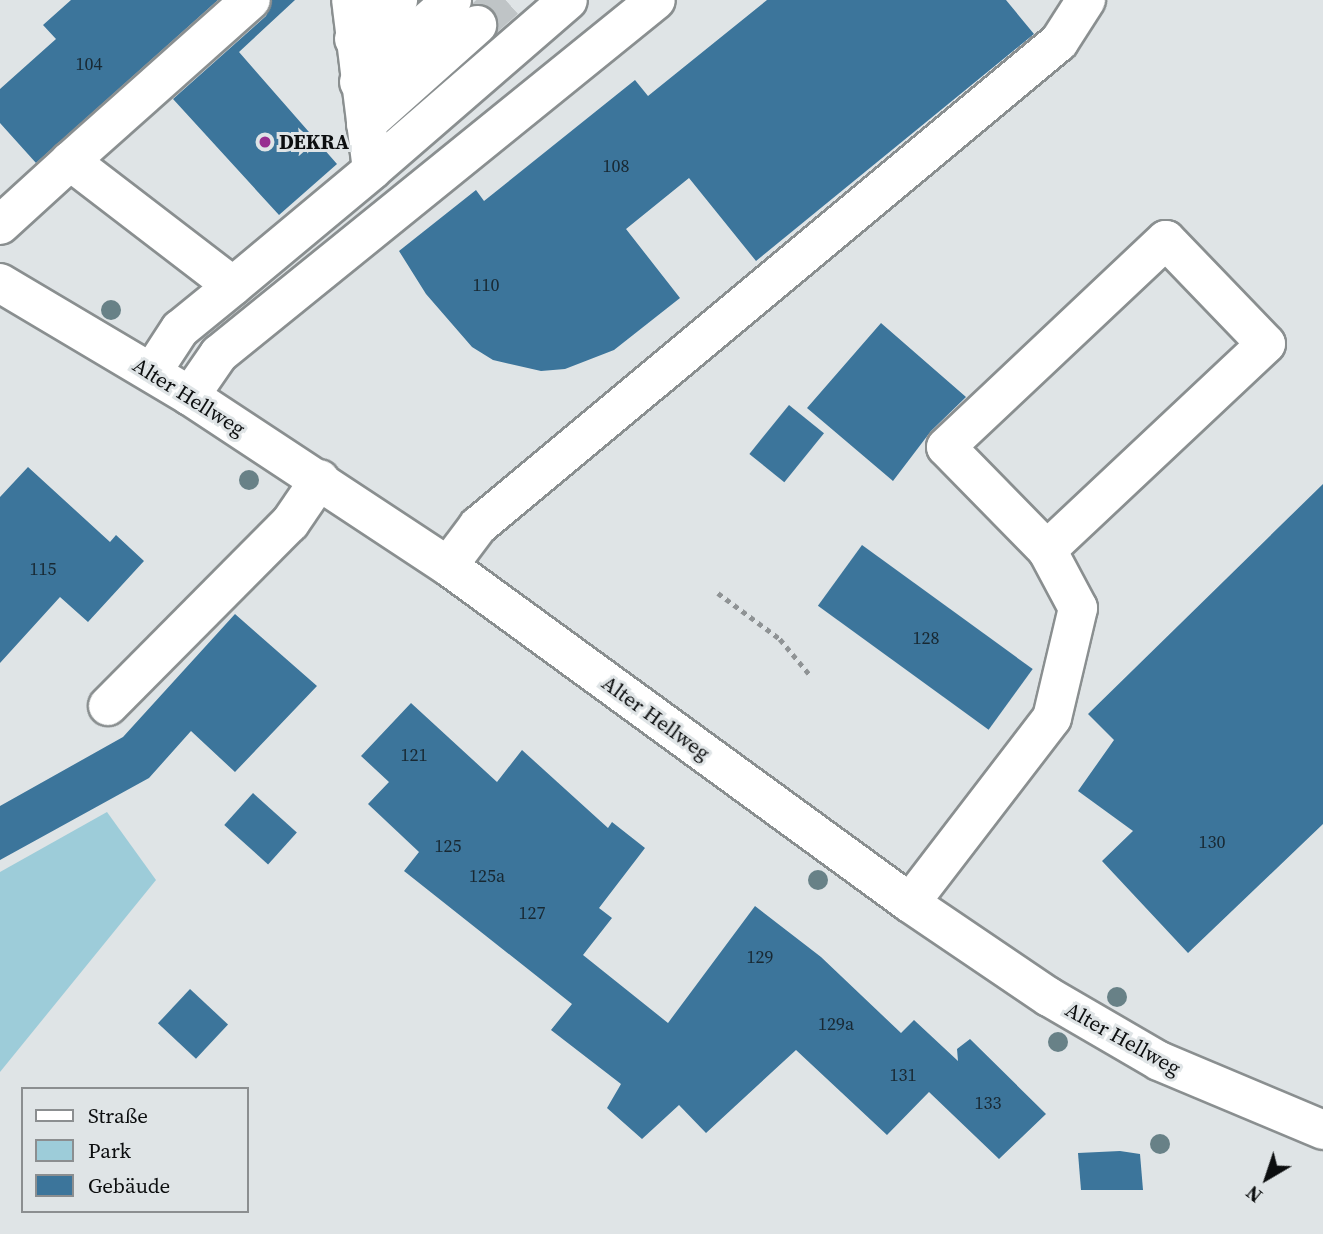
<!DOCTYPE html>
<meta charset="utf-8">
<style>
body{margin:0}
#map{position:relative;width:1323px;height:1234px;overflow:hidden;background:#dfe4e6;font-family:"Source Serif 4",serif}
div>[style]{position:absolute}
.green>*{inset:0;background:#9dccd9}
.building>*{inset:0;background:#3c759b;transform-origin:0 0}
.minor-tunnel>*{height:38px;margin-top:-19px;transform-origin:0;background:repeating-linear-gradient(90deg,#bfc4c6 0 38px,transparent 0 57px)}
.path>*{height:4.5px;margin-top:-2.25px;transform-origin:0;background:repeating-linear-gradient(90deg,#8f9395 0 5px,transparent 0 10px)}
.roads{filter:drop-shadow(2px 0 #8a8f90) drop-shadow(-2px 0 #8a8f90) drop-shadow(0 2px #8a8f90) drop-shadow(0 -2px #8a8f90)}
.minor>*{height:38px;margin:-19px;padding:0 19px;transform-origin:19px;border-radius:19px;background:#fff}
.trees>*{width:20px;height:20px;margin:-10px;border-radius:50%;background:#688187}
.dots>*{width:19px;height:19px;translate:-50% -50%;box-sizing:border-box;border:4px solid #dfe4e6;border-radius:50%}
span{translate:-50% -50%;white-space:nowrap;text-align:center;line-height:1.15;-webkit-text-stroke:6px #dfe4e6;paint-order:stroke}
.number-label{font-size:18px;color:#182832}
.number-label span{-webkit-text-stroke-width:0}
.poi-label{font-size:21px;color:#0c0e0f;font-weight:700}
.left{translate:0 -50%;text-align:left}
.street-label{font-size:21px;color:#0c0e0f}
.legend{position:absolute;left:21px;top:1087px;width:228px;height:126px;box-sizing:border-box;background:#dfe4e6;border:2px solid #8b8e90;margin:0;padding:9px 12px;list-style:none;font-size:21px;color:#0c0e0f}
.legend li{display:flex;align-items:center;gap:14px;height:35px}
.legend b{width:35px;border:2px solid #8b8e90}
.north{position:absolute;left:1232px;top:1143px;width:70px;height:70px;-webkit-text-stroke:5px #dfe4e6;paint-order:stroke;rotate:219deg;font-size:19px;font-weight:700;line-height:28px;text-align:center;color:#0c0e0f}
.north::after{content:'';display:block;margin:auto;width:24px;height:32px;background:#0c0e0f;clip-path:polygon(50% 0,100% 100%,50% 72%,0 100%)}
</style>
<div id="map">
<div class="green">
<div style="clip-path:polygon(107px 812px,156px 880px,0 1072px,0 872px)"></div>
</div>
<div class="building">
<div style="clip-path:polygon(71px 0,218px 0,36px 163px,0 123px,0 89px,56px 39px,43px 25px)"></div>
<div style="clip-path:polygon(272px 0,295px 0,239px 52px,337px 164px,279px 215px,173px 99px,266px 16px)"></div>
<div style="clip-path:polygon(767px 0,1006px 0,1034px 34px,756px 261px,689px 178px,626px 229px,680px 298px,614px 350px,565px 369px,541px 371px,493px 360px,472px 347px,426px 294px,399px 251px,476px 190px,484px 201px,635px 80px,648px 96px)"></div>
<div style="clip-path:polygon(881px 323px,966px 397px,931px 431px,893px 481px,807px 408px)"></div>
<div style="left:789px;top:405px;width:45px;height:63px;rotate:39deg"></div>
<div style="clip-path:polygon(28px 467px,110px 542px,116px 535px,144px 561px,88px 622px,60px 597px,0 663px,0 497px)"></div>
<div style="clip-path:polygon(1323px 484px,1323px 824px,1188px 953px,1102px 861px,1133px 831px,1078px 791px,1114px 740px,1088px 714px)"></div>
<div style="left:862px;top:545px;width:211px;height:75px;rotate:36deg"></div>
<div style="clip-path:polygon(235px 614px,317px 686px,235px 772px,191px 731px,149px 778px,0 860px,0 806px,123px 737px)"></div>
<div style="clip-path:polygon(411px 703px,497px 782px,522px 750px,608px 828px,612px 822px,645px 848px,599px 908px,612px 918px,583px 955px,668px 1023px,755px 906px,821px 957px,901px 1033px,914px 1020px,958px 1061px,957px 1049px,970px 1039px,1046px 1114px,999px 1159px,929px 1092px,887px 1135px,796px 1050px,706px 1133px,679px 1105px,642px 1139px,607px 1108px,621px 1084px,551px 1030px,572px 1004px,404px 871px,419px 852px,368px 804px,389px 782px,361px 756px)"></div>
<div style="left:253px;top:793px;width:59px;height:43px;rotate:42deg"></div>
<div style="left:190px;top:989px;width:52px;height:47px;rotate:43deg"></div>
<div style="clip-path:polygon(1120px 1151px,1140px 1154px,1143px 1190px,1081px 1190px,1078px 1153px)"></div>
</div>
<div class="minor-tunnel">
<div style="left:477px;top:25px;width:38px;rotate:-42deg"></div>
</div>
<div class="path">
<div style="left:718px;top:593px;width:77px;rotate:36.6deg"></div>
<div style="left:780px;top:639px;width:47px;rotate:50.2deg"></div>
</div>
<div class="roads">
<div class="minor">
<div style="left:354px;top:39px;width:59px;rotate:-41.6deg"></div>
<div style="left:359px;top:82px;width:124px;rotate:-41.4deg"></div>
<div style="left:366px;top:124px;width:149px;rotate:-41.7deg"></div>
<div style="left:70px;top:161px;width:242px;rotate:-41.7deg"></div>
<div style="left:372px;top:170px;width:259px;rotate:-40.9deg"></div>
<div style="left:0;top:225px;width:95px;rotate:-42.4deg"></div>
<div style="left:70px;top:161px;width:205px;rotate:37.5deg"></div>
<div style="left:233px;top:286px;width:68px;rotate:140.9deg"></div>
<div style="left:180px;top:329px;width:51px;rotate:123.1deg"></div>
<div style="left:0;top:283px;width:221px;rotate:30.7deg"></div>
<div style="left:190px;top:396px;width:309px;rotate:33.4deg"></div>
<div style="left:448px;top:566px;width:572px;rotate:36.11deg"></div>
<div style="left:910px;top:903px;width:168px;rotate:34.1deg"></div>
<div style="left:1049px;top:997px;width:127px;rotate:30.2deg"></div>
<div style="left:1159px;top:1061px;width:178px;rotate:22.8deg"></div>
<div style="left:233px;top:286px;width:181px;rotate:-39.8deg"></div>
<div style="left:372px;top:170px;width:171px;rotate:-97deg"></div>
<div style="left:190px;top:396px;width:51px;rotate:-55.4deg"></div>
<div style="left:219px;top:354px;width:562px;rotate:-39.01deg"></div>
<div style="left:448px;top:566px;width:50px;rotate:-53.1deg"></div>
<div style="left:478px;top:526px;width:756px;rotate:-39.8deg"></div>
<div style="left:1059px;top:42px;width:50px;rotate:-57.3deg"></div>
<div style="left:108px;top:706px;width:258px;rotate:-45.2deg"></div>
<div style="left:290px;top:523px;width:53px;rotate:-55.7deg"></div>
<div style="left:910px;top:903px;width:233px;rotate:-52.5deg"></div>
<div style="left:1052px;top:718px;width:113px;rotate:-76.7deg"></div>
<div style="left:1078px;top:608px;width:66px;rotate:-118.1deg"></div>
<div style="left:1047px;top:550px;width:144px;rotate:-134.4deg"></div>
<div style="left:946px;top:447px;width:302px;rotate:-43.3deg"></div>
<div style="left:1166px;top:240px;width:144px;rotate:46.1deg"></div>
<div style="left:1266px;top:344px;width:301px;rotate:136.8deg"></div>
</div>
</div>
<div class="trees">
<div style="left:111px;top:310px"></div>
<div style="left:249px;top:480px"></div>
<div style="left:818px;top:880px"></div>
<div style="left:1117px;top:997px"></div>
<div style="left:1058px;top:1042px"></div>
<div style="left:1160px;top:1144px"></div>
</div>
<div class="dots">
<div style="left:265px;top:142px;background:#982e90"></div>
</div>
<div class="number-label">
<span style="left:89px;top:64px">104</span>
<span style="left:616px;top:166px">108</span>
<span style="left:486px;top:285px">110</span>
<span style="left:43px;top:569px">115</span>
<span style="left:926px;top:638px">128</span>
<span style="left:414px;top:755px">121</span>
<span style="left:1212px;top:842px">130</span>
<span style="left:448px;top:846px">125</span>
<span style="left:487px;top:876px">125a</span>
<span style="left:532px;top:913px">127</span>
<span style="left:760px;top:957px">129</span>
<span style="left:836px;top:1024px">129a</span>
<span style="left:903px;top:1075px">131</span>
<span style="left:988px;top:1103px">133</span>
</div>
<div class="poi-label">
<span class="left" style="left:279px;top:142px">DEKRA</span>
</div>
<div class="street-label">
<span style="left:189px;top:397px;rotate:32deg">Alter Hellweg</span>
<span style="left:656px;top:718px;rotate:36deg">Alter Hellweg</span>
<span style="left:1123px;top:1039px;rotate:29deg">Alter Hellweg</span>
</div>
<ul class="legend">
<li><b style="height:9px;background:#fff"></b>Straße</li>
<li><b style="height:19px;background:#9dccd9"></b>Park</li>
<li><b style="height:19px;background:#3c759b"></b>Gebäude</li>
</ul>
<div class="north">N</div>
</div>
